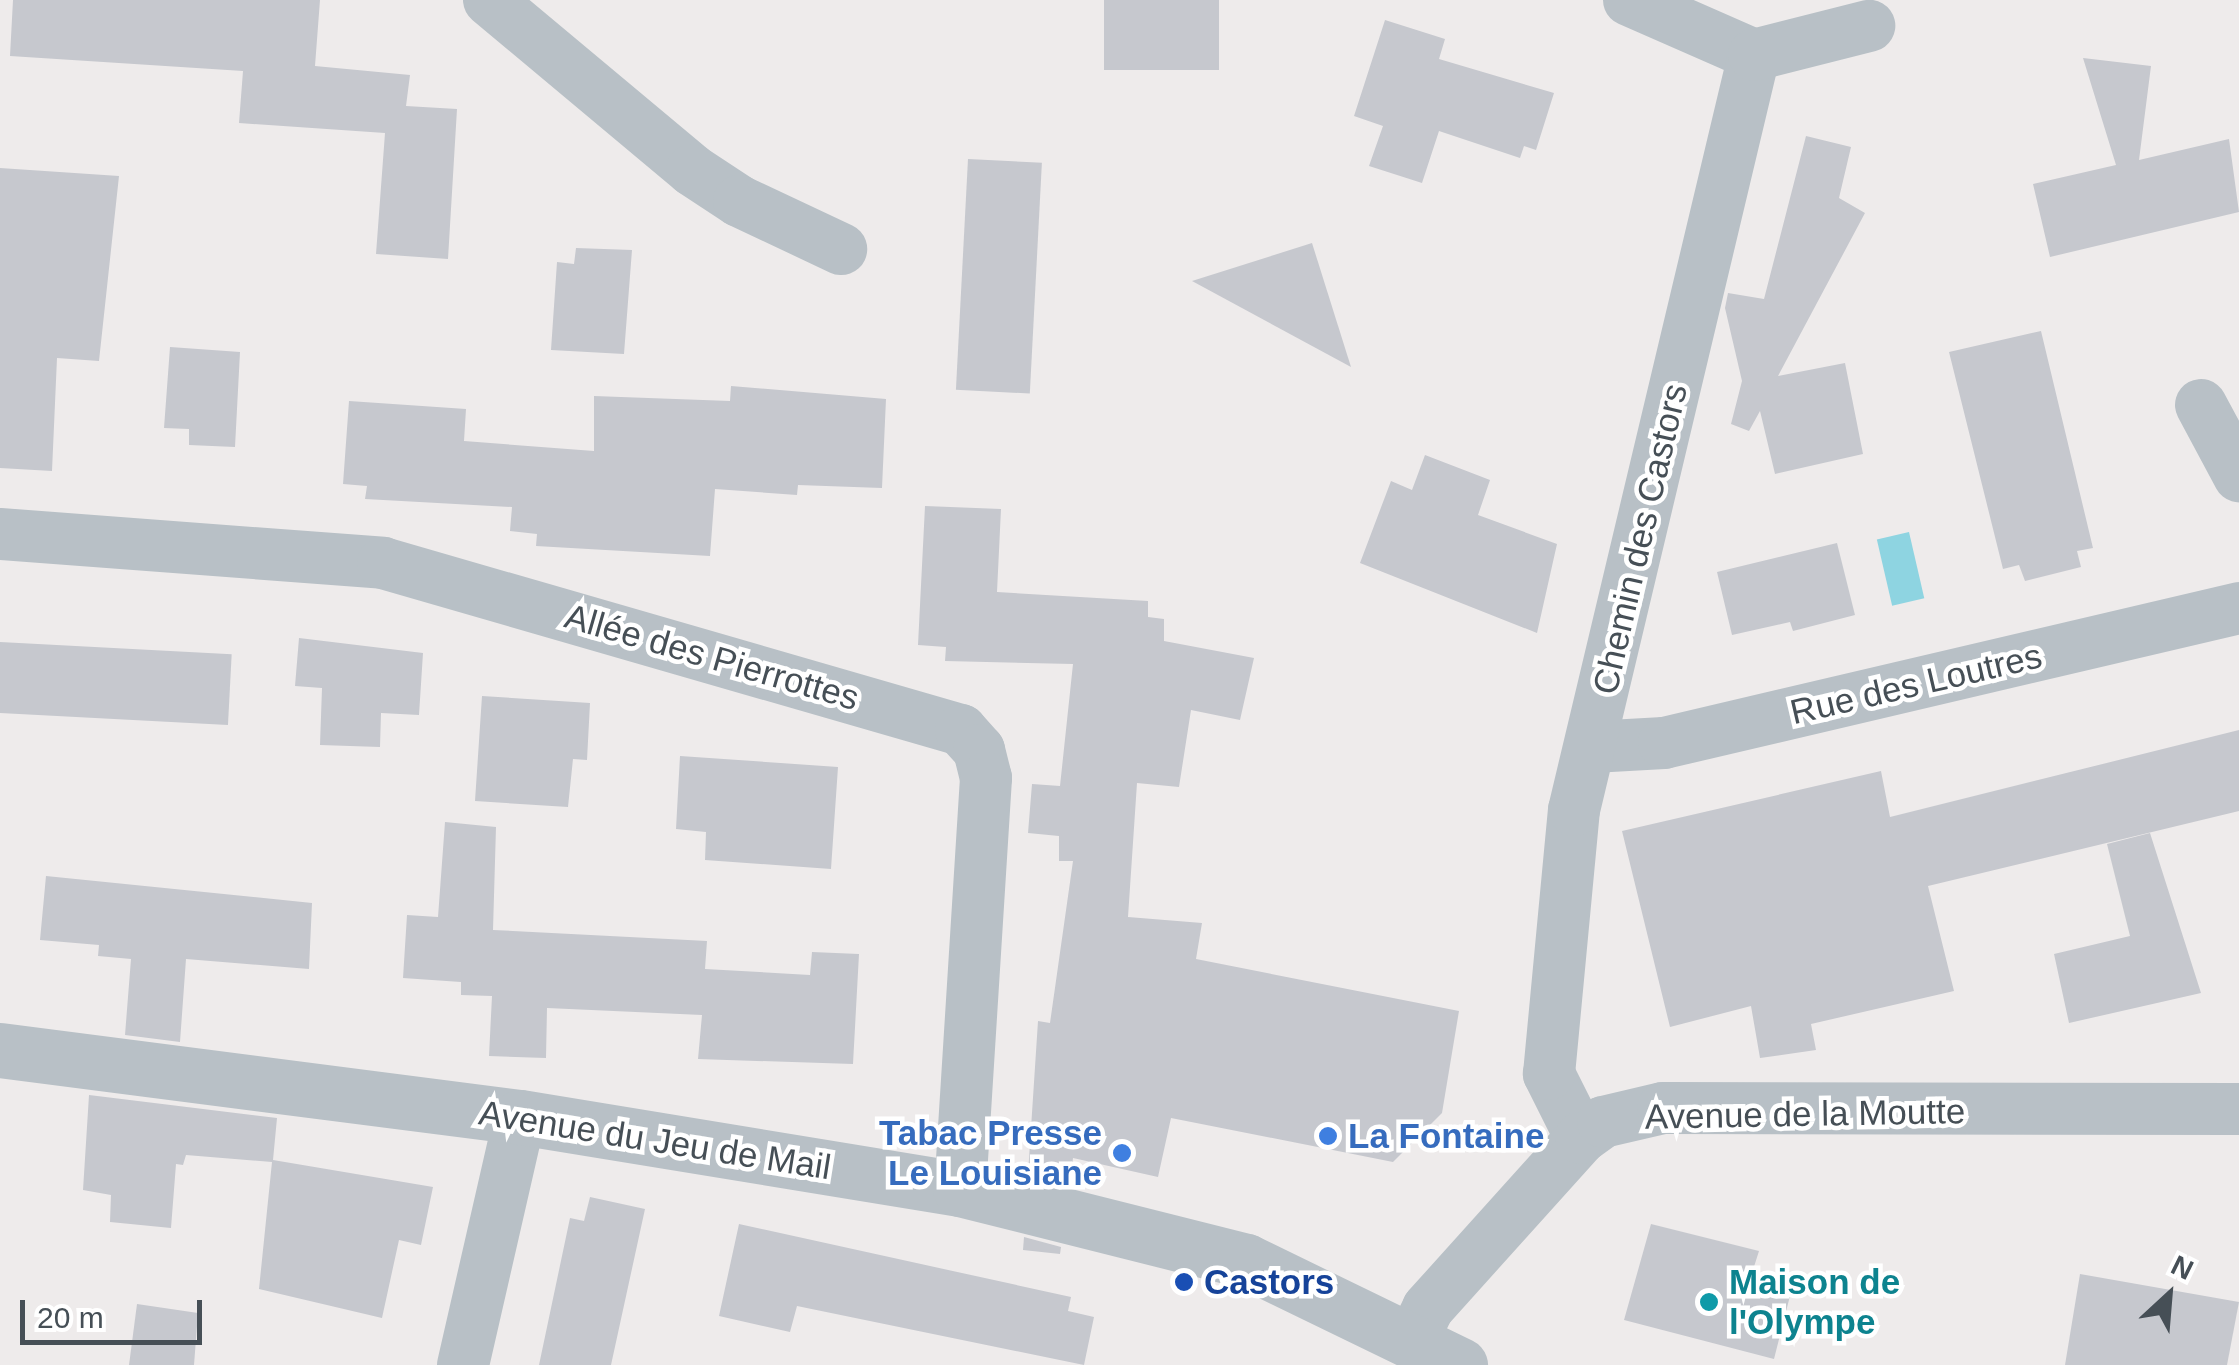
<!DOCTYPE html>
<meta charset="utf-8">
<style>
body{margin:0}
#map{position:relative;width:2239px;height:1365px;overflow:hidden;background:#eeebeb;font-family:Helvetica,sans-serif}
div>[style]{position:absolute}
.water>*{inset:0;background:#8ed4e1;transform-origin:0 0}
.building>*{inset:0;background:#c6c8ce;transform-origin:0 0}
.minor>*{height:52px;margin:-26px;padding:0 26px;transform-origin:26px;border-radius:26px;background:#b8c0c6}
.tertiary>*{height:55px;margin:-27.5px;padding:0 27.5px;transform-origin:27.5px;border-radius:27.5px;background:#b8c0c6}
.dots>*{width:28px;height:28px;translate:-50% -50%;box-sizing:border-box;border:5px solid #fff;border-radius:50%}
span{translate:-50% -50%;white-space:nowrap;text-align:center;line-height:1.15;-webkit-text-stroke:9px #fff;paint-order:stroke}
.street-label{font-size:35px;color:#464f56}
.shop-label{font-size:35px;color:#366cbe;font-weight:700}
.right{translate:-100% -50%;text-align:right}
.left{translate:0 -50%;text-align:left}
.transit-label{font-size:35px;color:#164399;font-weight:700}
.culture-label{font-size:35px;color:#0d838f;font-weight:700}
.north{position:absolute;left:2119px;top:1245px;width:100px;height:100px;-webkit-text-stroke:8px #fff;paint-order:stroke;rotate:26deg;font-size:28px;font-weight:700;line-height:40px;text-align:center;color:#464f56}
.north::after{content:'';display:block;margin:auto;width:35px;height:45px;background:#464f56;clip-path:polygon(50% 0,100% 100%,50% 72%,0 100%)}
.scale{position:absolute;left:20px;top:1300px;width:182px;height:45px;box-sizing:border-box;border:5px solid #464f56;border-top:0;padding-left:12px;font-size:30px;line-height:35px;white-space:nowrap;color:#464f56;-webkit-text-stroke:8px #fff;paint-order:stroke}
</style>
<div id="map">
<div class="water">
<div style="left:1909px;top:532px;width:68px;height:33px;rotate:77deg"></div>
</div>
<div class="building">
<div style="clip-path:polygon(13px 0,320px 0,315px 66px,410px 75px,406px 106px,457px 109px,448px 259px,376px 254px,385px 133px,239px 123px,243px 71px,10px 56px)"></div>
<div style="left:1104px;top:0;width:115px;height:70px"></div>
<div style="clip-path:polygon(1385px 20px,1445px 39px,1439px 59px,1554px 93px,1536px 150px,1524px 146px,1520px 158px,1439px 131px,1422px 183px,1369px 166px,1383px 126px,1354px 116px)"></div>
<div style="clip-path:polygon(2083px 58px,2151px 66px,2139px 160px,2229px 139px,2239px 212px,2050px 257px,2033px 184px,2116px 165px)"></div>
<div style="clip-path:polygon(1806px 136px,1851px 147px,1839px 198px,1865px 213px,1778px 376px,1845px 363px,1863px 454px,1775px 474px,1760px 411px,1749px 431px,1731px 424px,1742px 381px,1725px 308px,1728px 293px,1764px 299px)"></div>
<div style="left:968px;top:159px;width:74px;height:231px;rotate:3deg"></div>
<div style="clip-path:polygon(0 168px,119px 176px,99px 361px,57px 358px,52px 471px,0 468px)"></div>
<div style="clip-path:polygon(1312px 243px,1351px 367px,1192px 281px)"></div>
<div style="clip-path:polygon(576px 248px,632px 250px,624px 354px,551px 350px,557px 262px,574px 264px)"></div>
<div style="clip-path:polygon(2041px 331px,2093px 548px,2077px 551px,2081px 567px,2025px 581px,2019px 565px,2003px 569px,1949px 352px)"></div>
<div style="clip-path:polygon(170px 347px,240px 352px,235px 447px,189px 445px,189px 429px,164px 428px)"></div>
<div style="clip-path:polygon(731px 386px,886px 399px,882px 488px,798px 485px,797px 495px,715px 489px,710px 556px,536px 546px,537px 534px,510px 531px,512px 507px,365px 499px,367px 486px,343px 484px,349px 401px,466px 409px,464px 441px,594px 451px,594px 396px,730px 401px)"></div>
<div style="clip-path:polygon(1425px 455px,1490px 480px,1478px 515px,1557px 544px,1537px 633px,1360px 563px,1391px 481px,1412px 490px)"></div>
<div style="clip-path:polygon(925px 506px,1001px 509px,997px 592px,1148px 601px,1148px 617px,1164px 619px,1164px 641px,1254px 658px,1240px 720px,1191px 710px,1179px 787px,1137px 783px,1128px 917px,1202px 923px,1196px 959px,1459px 1011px,1442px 1113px,1393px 1162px,1171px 1118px,1158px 1177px,1073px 1158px,1070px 1184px,1028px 1174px,1038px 1021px,1050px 1023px,1073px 861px,1059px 861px,1059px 836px,1028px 833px,1032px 784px,1060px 786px,1073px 664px,945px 661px,946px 647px,918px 645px)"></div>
<div style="clip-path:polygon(1837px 543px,1855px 615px,1793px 631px,1790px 622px,1732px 635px,1717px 572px)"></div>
<div style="clip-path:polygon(299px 638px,423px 653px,419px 715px,381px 713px,380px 747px,320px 745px,322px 688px,295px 686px)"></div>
<div style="left:0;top:642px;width:232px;height:71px;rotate:3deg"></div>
<div style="clip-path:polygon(482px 696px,590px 703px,587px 760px,573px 759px,568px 807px,475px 801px)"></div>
<div style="clip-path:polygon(2239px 730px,2239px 811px,1928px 886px,1954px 991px,1811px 1024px,1816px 1050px,1760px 1058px,1751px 1006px,1670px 1027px,1622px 831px,1881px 771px,1890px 817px)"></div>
<div style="clip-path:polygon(680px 756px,838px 767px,831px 869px,705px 860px,706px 832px,676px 829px)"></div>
<div style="clip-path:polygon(445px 822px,496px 827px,493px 930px,707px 941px,705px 969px,810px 975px,812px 952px,859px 954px,853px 1064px,698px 1059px,702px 1015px,547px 1008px,546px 1058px,489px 1056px,492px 996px,461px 995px,461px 982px,403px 978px,407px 915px,438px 917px)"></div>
<div style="clip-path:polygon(2150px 833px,2201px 993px,2069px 1023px,2054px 954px,2130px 936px,2107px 844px)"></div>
<div style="clip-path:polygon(46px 876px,312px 903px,309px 969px,186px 959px,180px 1042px,125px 1035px,131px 959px,98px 956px,99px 945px,40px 940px)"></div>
<div style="clip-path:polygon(89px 1095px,277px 1118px,273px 1160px,433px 1187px,421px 1245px,399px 1240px,382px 1318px,259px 1289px,272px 1162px,186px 1155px,183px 1165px,176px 1164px,171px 1228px,110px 1222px,111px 1195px,83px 1190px)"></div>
<div style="clip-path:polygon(590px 1197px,645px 1209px,611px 1365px,539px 1365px,570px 1218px,584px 1221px)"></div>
<div style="clip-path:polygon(739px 1224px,1071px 1297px,1068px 1311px,1094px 1317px,1084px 1365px,797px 1306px,790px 1332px,719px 1316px)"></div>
<div style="clip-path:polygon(1651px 1224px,1759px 1251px,1752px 1273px,1793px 1284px,1774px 1359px,1624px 1320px)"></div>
<div style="clip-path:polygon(1024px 1237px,1061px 1247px,1060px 1254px,1023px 1250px)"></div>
<div style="clip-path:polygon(2080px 1274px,2239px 1302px,2227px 1365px,2065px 1365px)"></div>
<div style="clip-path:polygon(137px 1304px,198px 1313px,194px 1365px,129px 1365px)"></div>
</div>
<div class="minor">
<div style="left:489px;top:0;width:265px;rotate:39.9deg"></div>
<div style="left:692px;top:170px;width:56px;rotate:33.4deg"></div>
<div style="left:739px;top:201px;width:113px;rotate:25.2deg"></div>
<div style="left:1629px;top:0;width:137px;rotate:23.7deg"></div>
<div style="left:2201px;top:405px;width:81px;rotate:61.8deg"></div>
<div style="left:0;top:534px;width:384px;rotate:4.3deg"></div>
<div style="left:383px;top:563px;width:602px;rotate:16.12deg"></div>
<div style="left:961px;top:730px;width:27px;rotate:48deg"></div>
<div style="left:979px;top:750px;width:29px;rotate:76deg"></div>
<div style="left:986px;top:778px;width:412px;rotate:93.6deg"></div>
<div style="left:1592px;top:747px;width:72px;rotate:-3.2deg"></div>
<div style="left:1664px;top:743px;width:591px;rotate:-13.21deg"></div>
<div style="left:1581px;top:1138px;width:72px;rotate:-116.6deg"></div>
<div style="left:1549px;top:1074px;width:265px;rotate:-84.6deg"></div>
<div style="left:1574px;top:810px;width:776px;rotate:-76.59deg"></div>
<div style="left:1754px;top:55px;width:119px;rotate:-14.2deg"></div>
<div style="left:1413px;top:1339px;width:34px;rotate:-64deg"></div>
<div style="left:1428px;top:1308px;width:229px;rotate:-48deg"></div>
<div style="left:1581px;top:1138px;width:27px;rotate:-36deg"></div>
<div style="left:1603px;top:1122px;width:62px;rotate:-13.1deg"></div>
<div style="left:1663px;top:1108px;width:576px;rotate:0.1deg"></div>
<div style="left:463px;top:1365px;width:254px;rotate:-77.1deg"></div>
</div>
<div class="tertiary">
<div style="left:0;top:1050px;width:524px;rotate:7.34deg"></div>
<div style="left:520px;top:1117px;width:446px;rotate:9.3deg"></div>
<div style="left:960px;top:1189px;width:295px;rotate:14.1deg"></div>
<div style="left:1246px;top:1261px;width:238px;rotate:25.9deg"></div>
</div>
<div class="dots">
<div style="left:1328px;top:1136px;background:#3f7fe0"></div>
<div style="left:1122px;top:1153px;background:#3f7fe0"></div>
<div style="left:1184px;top:1282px;background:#1a4fb4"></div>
<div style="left:1709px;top:1302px;background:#0f9aa8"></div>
</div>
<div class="street-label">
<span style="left:1640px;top:539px;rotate:-77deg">Chemin des Castors</span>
<span style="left:712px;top:657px;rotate:16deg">Allée des Pierrottes</span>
<span style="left:1916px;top:684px;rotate:-13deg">Rue des Loutres</span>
<span style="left:1805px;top:1114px;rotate:-1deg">Avenue de la Moutte</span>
<span style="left:655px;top:1140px;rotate:9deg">Avenue du Jeu de Mail</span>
</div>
<div class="shop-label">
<span class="right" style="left:1102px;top:1153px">Tabac Presse<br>Le Louisiane</span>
<span class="left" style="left:1348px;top:1136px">La Fontaine</span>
</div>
<div class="transit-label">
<span class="left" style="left:1204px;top:1282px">Castors</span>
</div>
<div class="culture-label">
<span class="left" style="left:1729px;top:1302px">Maison de<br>l'Olympe</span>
</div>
<div class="north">N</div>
<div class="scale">20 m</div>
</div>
